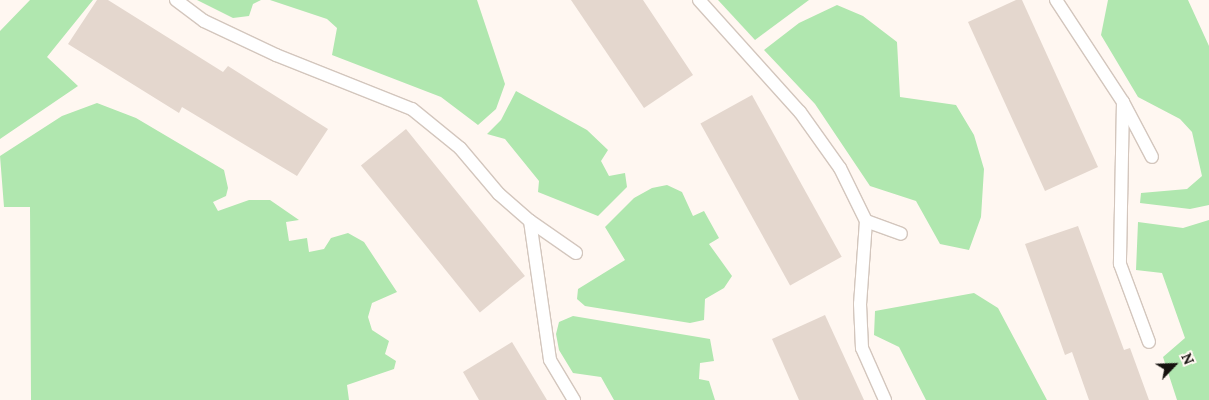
<!DOCTYPE html>
<style>
body{margin:0}
#map{position:relative;width:1209px;height:400px;overflow:hidden;background:#fff7f1;font-family:Lora,serif}
div>[style]{position:absolute}
.green>*{inset:0;background:#b0e7af}
.building>*{inset:0;background:#e4d7ce;transform-origin:0 0}
.roads{filter:drop-shadow(1px 0 #d3c6bd) drop-shadow(-1px 0 #d3c6bd) drop-shadow(0 1px #d3c6bd) drop-shadow(0 -1px #d3c6bd)}
.lane>*{height:12px;margin:-6px;padding:0 6px;transform-origin:6px;border-radius:6px;background:#fff}
span{translate:-50% -50%;white-space:nowrap;text-align:center;line-height:1.15;-webkit-text-stroke:4.5px #fff7f1;paint-order:stroke}
.north{position:absolute;left:1149px;top:340px;width:50px;height:50px;-webkit-text-stroke:4px #fff7f1;paint-order:stroke;rotate:66deg;font-size:14px;font-weight:700;line-height:20px;text-align:center;color:#16120f}
.north::after{content:'';display:block;margin:auto;width:18px;height:22px;background:#16120f;clip-path:polygon(50% 0,100% 100%,50% 72%,0 100%)}
</style>
<div id="map">
<div class="green">
<div style="clip-path:polygon(30px 0,93px 0,47px 57px,78px 86px,0 139px,0 31px)"></div>
<div style="clip-path:polygon(197px 0,261px 0,253px 4px,249px 16px,233px 18px)"></div>
<div style="clip-path:polygon(270px 0,477px 0,505px 84px,496px 109px,478px 125px,441px 97px,332px 55px,337px 28px,327px 19px)"></div>
<div style="clip-path:polygon(718px 0,809px 0,755px 40px)"></div>
<div style="clip-path:polygon(1108px 0,1188px 0,1209px 46px,1209px 205px,1190px 209px,1140px 203px,1141px 193px,1187px 189px,1202px 176px,1192px 132px,1180px 119px,1138px 97px,1101px 35px)"></div>
<div style="clip-path:polygon(837px 5px,863px 16px,897px 42px,900px 97px,956px 105px,974px 135px,984px 169px,981px 217px,969px 250px,940px 244px,916px 201px,870px 186px,815px 104px,764px 50px,799px 23px)"></div>
<div style="clip-path:polygon(516px 91px,587px 130px,608px 150px,601px 161px,609px 176px,625px 173px,627px 187px,598px 216px,538px 192px,539px 181px,505px 139px,487px 134px,501px 120px)"></div>
<div style="clip-path:polygon(97px 103px,136px 118px,224px 170px,228px 188px,226px 196px,213px 202px,218px 211px,249px 200px,270px 200px,299px 220px,286px 222px,289px 241px,307px 238px,309px 252px,324px 249px,331px 238px,348px 233px,364px 242px,397px 292px,372px 303px,368px 317px,372px 330px,389px 341px,385px 354px,396px 361px,394px 369px,347px 385px,349px 400px,31px 400px,30px 207px,4px 207px,0 156px,62px 116px)"></div>
<div style="clip-path:polygon(667px 185px,682px 192px,693px 216px,704px 211px,719px 238px,709px 244px,732px 276px,724px 288px,705px 299px,704px 320px,690px 323px,585px 306px,577px 299px,578px 289px,625px 260px,605px 227px,634px 198px,652px 188px)"></div>
<div style="clip-path:polygon(1209px 220px,1209px 400px,1177px 400px,1163px 357px,1185px 338px,1162px 273px,1136px 270px,1138px 222px,1183px 228px)"></div>
<div style="clip-path:polygon(974px 293px,998px 308px,1047px 400px,926px 400px,899px 347px,874px 335px,875px 311px)"></div>
<div style="clip-path:polygon(573px 316px,710px 339px,714px 361px,700px 363px,699px 379px,709px 381px,715px 400px,614px 400px,601px 377px,573px 373px,559px 350px,556px 334px,559px 322px)"></div>
</div>
<div class="building">
<div style="clip-path:polygon(97px 0,108px 0,223px 72px,228px 66px,328px 129px,297px 176px,182px 107px,179px 113px,68px 44px)"></div>
<div style="clip-path:polygon(571px 0,643px 0,693px 75px,644px 108px)"></div>
<div style="clip-path:polygon(1016px 0,1022px 0,1098px 167px,1045px 191px,968px 22px)"></div>
<div style="left:752px;top:95px;width:185px;height:59px;rotate:61deg"></div>
<div style="left:406px;top:129px;width:189px;height:58px;rotate:51deg"></div>
<div style="clip-path:polygon(1078px 226px,1124px 350px,1130px 348px,1149px 400px,1089px 400px,1072px 352px,1065px 355px,1025px 244px)"></div>
<div style="clip-path:polygon(825px 315px,864px 400px,799px 400px,772px 339px)"></div>
<div style="clip-path:polygon(512px 342px,547px 400px,479px 400px,463px 372px)"></div>
</div>
<div class="roads">
<div class="lane">
<div style="left:176px;top:0;width:35px;rotate:37deg"></div>
<div style="left:204px;top:21px;width:80px;rotate:25.3deg"></div>
<div style="left:276px;top:55px;width:146px;rotate:21.7deg"></div>
<div style="left:412px;top:109px;width:62px;rotate:39.1deg"></div>
<div style="left:460px;top:148px;width:60px;rotate:49.7deg"></div>
<div style="left:499px;top:194px;width:41px;rotate:41.1deg"></div>
<div style="left:530px;top:221px;width:56px;rotate:34.8deg"></div>
<div style="left:699px;top:0;width:151px;rotate:48deg"></div>
<div style="left:800px;top:112px;width:69px;rotate:54.5deg"></div>
<div style="left:840px;top:168px;width:59px;rotate:63.9deg"></div>
<div style="left:866px;top:221px;width:37px;rotate:20deg"></div>
<div style="left:1056px;top:0;width:122px;rotate:56.7deg"></div>
<div style="left:1123px;top:102px;width:62px;rotate:62.2deg"></div>
<div style="left:1123px;top:102px;width:162px;rotate:91.1deg"></div>
<div style="left:1120px;top:264px;width:83px;rotate:69.6deg"></div>
<div style="left:530px;top:221px;width:140px;rotate:81.8deg"></div>
<div style="left:550px;top:360px;width:47px;rotate:59deg"></div>
<div style="left:866px;top:221px;width:83px;rotate:94.1deg"></div>
<div style="left:860px;top:304px;width:44px;rotate:87.4deg"></div>
<div style="left:862px;top:348px;width:57px;rotate:66.1deg"></div>
</div>
</div>
<div class="north">N</div>
</div>
